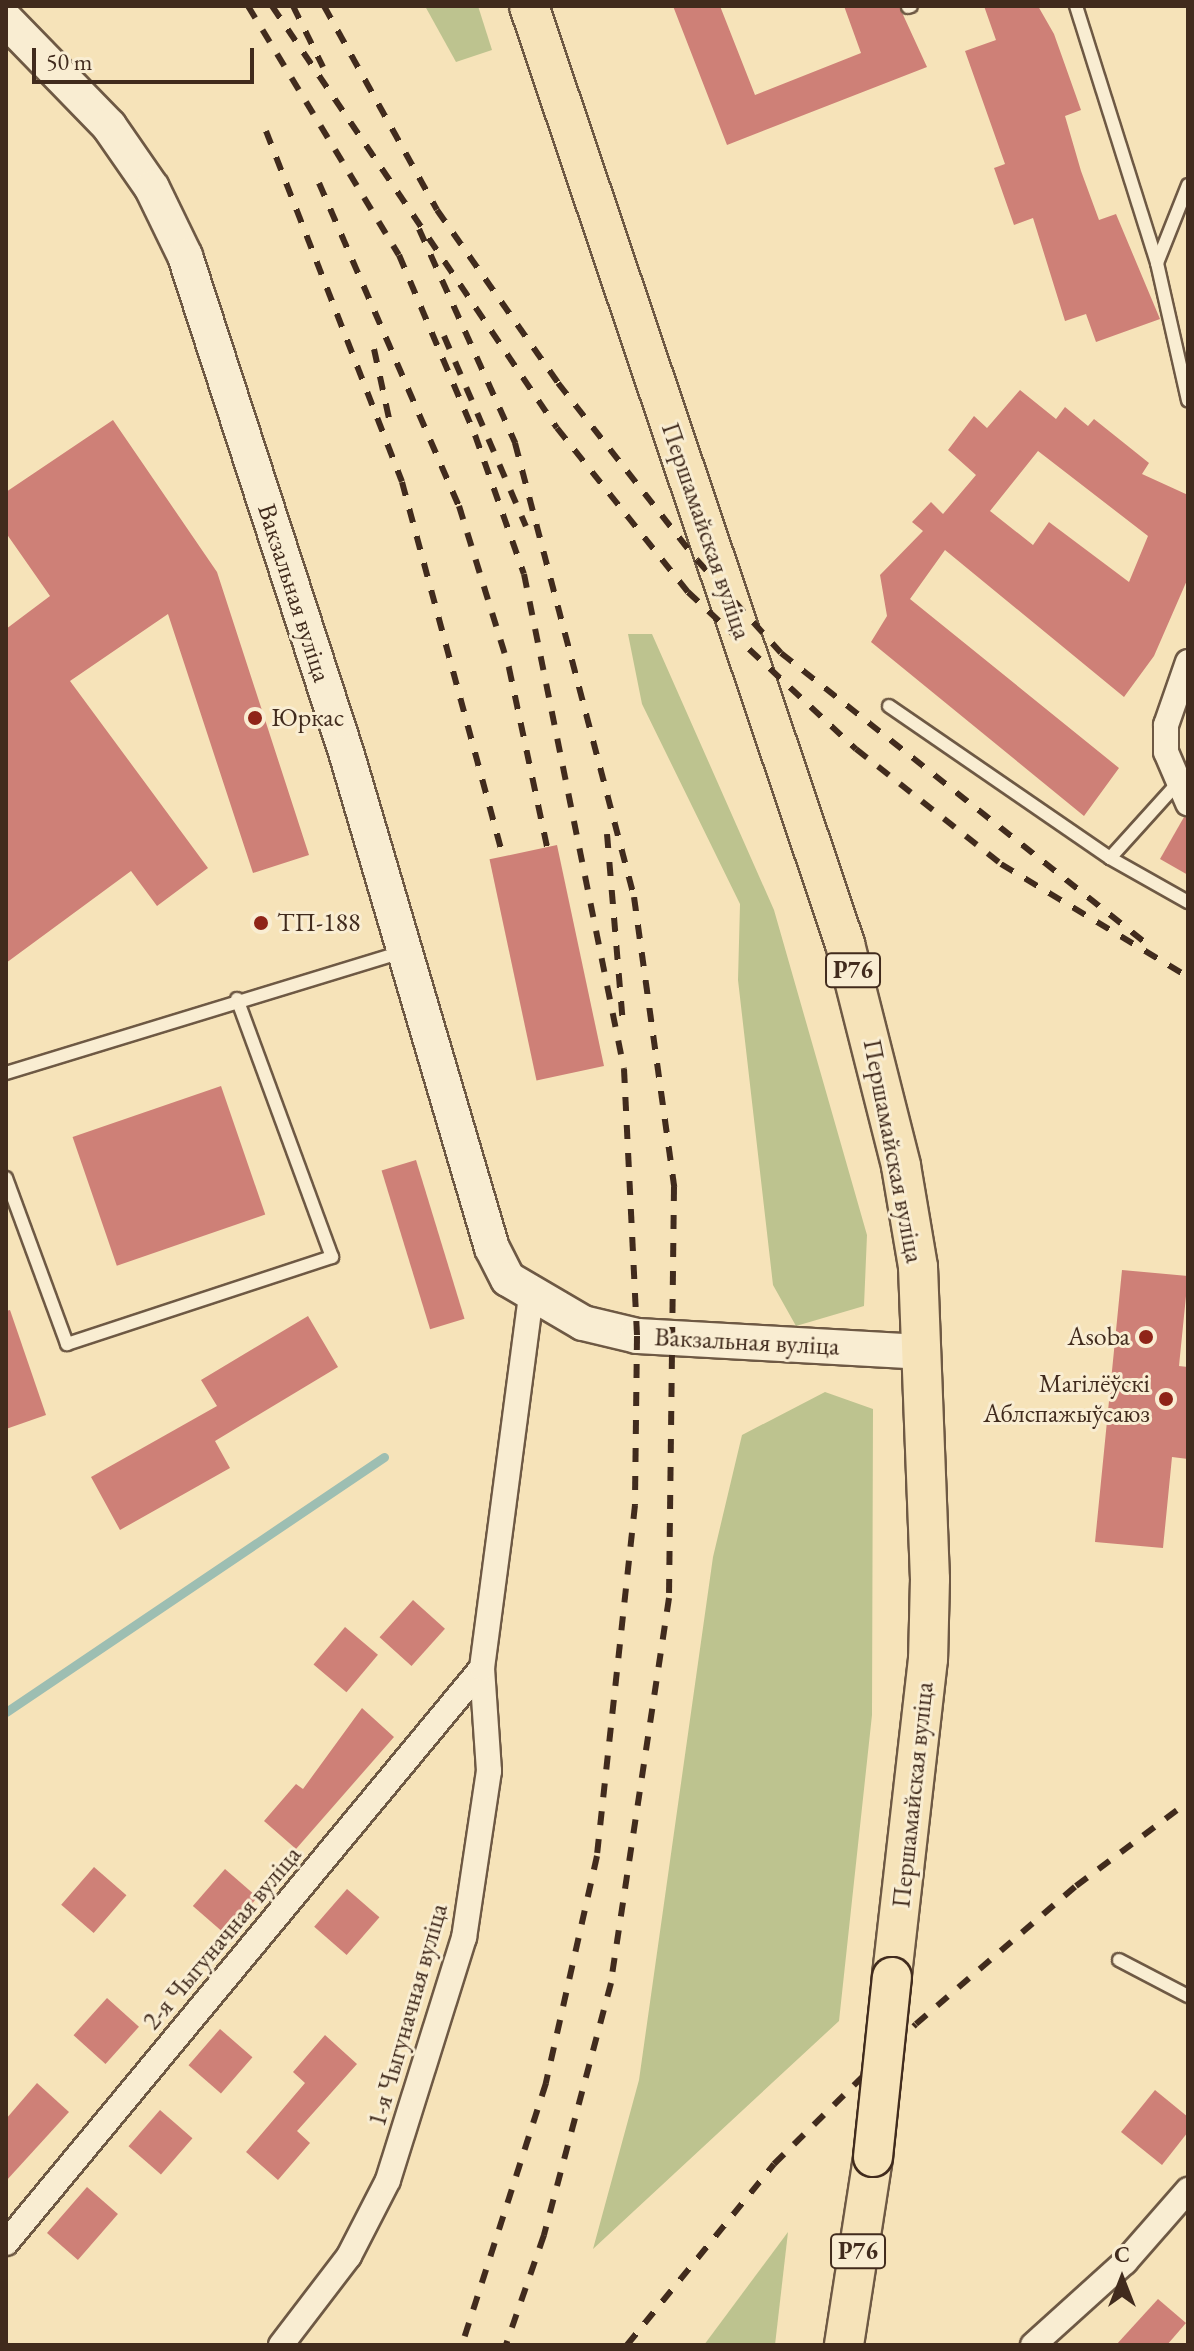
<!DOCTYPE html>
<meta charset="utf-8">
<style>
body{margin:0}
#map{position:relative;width:1194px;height:2351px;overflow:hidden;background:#f6e3b9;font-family:"EB Garamond",serif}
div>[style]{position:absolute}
.green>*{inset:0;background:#bdc38f}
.stream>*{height:9px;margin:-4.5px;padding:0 4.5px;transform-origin:4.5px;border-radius:4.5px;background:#9dbeb2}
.building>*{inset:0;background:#ce8077;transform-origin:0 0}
.roads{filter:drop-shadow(2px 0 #6e5944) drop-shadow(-2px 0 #6e5944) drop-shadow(0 2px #6e5944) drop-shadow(0 -2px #6e5944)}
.lane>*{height:12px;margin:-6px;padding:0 6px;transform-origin:6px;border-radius:6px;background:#f9edd2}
.street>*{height:24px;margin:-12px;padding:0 12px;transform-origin:12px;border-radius:12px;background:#f9edd2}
.secondary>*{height:34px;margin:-17px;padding:0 17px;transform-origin:17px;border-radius:17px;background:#f9edd2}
.primary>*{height:38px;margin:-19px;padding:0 19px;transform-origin:19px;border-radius:19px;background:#f6e3b9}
.rail>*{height:6px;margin-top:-3px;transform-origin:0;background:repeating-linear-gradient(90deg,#412b1d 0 14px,transparent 0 28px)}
.bridges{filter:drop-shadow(2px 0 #412b1d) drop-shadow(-2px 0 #412b1d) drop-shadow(0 2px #412b1d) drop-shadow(0 -2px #412b1d)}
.primary-bridge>*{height:38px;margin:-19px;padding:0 19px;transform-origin:19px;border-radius:19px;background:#f6e3b9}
.dots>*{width:22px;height:22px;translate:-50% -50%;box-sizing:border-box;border:4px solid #f9edd2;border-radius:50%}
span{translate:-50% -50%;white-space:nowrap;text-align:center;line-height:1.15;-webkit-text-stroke:6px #f9edd2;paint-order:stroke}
.shield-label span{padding:2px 6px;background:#f9edd2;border:2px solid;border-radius:6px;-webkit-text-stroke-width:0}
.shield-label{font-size:24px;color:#412b1d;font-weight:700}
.street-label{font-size:26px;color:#412b1d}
.poi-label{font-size:26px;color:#412b1d}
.left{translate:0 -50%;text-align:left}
.right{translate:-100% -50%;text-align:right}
.frame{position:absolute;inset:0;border:8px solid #412b1d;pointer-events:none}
.north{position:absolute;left:1082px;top:2239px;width:80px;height:80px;-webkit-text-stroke:6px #f9edd2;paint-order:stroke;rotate:0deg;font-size:22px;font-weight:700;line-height:32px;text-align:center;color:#412b1d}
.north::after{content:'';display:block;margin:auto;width:28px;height:36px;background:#412b1d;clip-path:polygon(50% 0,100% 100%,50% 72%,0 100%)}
.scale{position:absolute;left:32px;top:48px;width:222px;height:36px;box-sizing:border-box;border:4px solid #412b1d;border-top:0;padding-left:10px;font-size:24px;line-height:28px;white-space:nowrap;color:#412b1d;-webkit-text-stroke:6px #f9edd2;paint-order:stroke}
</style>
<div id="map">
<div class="green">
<div style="clip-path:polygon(425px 6px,478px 6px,492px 50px,456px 62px)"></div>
<div style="clip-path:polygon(628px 634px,652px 634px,774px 910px,867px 1235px,864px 1306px,796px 1326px,773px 1285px,738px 980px,740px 904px,642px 704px)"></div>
<div style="clip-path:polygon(825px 1392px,873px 1409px,872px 1715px,839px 2021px,593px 2249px,639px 2080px,713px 1557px,742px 1435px)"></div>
<div style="clip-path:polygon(788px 2232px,775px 2345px,704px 2345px)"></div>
</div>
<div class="stream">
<div style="left:6px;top:1712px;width:456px;rotate:-34deg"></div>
</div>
<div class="building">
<div style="clip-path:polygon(673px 6px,720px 6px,755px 95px,861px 53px,844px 6px,899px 6px,927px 67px,727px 145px)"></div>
<div style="clip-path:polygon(984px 6px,1038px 6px,1054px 34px,1081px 110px,1065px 116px,1081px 171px,1099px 220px,1116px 214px,1160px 319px,1096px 342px,1086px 314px,1065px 321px,1033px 218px,1014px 225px,994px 168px,1005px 164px,965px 51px,996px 40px)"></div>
<div style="clip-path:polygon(evenodd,1020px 390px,1056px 419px,1065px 407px,1088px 426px,1094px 419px,1149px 463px,1142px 474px,1188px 495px,1188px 578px,1154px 656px,1124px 697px,945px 550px,910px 599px,1119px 768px,1084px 816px,871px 642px,887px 616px,880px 575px,923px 531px,912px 522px,931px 502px,943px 514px,976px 475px,948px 450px,974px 416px,987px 428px,1020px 390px,1038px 451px,1148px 536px,1129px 582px,1049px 522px,1033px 545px,990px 511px,1038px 451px)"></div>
<div style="clip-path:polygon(113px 420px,217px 572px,309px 855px,253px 873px,168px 614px,70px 681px,208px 868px,157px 906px,131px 871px,6px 963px,6px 629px,50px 596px,6px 533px,6px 492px)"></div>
<div style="clip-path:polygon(1184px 817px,1188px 818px,1188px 875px,1160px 859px)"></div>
<div style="left:557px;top:845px;width:226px;height:69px;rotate:78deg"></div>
<div style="left:221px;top:1086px;width:136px;height:157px;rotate:71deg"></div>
<div style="left:416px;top:1160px;width:166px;height:36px;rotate:73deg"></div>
<div style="clip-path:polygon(1122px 1270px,1188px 1276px,1179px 1366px,1188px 1367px,1188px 1459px,1172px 1457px,1163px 1548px,1095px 1542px)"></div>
<div style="clip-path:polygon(10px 1310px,46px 1415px,6px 1429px,6px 1311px)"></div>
<div style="clip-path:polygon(308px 1316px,338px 1367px,215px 1441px,230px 1468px,120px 1530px,91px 1477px,217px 1406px,201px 1380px)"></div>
<div style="left:413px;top:1600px;width:43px;height:50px;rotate:42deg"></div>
<div style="left:345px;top:1627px;width:43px;height:49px;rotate:40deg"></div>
<div style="clip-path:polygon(362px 1708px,394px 1737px,296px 1849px,264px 1821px,296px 1784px,303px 1789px)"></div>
<div style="left:94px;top:1867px;width:43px;height:50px;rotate:41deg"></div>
<div style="left:225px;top:1869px;width:43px;height:49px;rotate:41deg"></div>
<div style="left:347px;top:1889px;width:43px;height:50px;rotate:41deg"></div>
<div style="left:107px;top:1998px;width:43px;height:50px;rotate:42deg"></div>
<div style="left:220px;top:2029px;width:43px;height:48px;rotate:41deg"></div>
<div style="clip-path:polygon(325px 2035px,357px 2064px,297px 2131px,310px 2143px,278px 2180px,246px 2152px,305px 2083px,293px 2072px)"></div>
<div style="clip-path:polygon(37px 2083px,69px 2112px,6px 2181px,6px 2119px)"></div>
<div style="clip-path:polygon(1155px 2090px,1188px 2117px,1188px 2132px,1162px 2165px,1121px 2132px)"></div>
<div style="left:160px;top:2110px;width:43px;height:48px;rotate:41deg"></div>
<div style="left:87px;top:2187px;width:41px;height:61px;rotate:41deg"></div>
<div style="clip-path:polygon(1158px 2299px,1186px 2323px,1167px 2345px,1116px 2345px)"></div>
</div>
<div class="roads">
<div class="lane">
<div style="left:1076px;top:6px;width:269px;rotate:72.5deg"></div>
<div style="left:1157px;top:263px;width:141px;rotate:77.3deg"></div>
<div style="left:908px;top:7px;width:3px;rotate:-18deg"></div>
<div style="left:1157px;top:263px;width:84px;rotate:-68.3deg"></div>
<div style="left:889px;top:706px;width:268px;rotate:34.5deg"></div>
<div style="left:1110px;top:858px;width:90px;rotate:29.4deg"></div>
<div style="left:1110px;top:858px;width:98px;rotate:-47.9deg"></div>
<div style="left:6px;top:1073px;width:414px;rotate:-17deg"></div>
<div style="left:6px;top:1178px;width:177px;rotate:69.8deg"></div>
<div style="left:67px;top:1344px;width:279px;rotate:-18.2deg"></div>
<div style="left:332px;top:1257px;width:275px;rotate:-110.2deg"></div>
<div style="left:1119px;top:1960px;width:78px;rotate:27.6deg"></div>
</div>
<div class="street">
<div style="left:1188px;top:662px;width:67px;rotate:109.2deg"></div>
<div style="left:1166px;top:725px;width:27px;rotate:90deg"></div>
<div style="left:1166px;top:752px;width:56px;rotate:66.7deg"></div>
<div style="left:6px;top:2243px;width:746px;rotate:-50.38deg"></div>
<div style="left:281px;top:2345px;width:112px;rotate:-52.6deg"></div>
<div style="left:349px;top:2256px;width:85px;rotate:-62.8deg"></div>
<div style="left:388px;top:2180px;width:254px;rotate:-72.6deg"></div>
<div style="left:464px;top:1938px;width:169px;rotate:-81.5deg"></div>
<div style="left:489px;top:1771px;width:103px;rotate:-93.9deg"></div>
<div style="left:482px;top:1668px;width:373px;rotate:-82.5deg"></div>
<div style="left:1033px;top:2345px;width:124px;rotate:-42.1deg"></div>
<div style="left:1125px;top:2262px;width:96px;rotate:-48.8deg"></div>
</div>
<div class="secondary">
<div style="left:6px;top:20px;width:148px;rotate:45.8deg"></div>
<div style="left:109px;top:126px;width:75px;rotate:55.3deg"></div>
<div style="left:152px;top:188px;width:76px;rotate:64.1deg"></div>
<div style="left:185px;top:256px;width:521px;rotate:72.02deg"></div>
<div style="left:346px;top:752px;width:517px;rotate:73.6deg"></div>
<div style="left:492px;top:1248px;width:35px;rotate:63deg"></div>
<div style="left:508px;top:1279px;width:87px;rotate:30.4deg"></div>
<div style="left:583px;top:1323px;width:56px;rotate:13.5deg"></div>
<div style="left:637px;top:1336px;width:285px;rotate:3.2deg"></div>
</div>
<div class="primary">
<div style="left:529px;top:6px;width:990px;rotate:71.38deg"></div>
<div style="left:845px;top:944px;width:229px;rotate:75.8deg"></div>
<div style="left:901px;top:1166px;width:102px;rotate:80.4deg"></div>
<div style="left:918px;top:1267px;width:312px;rotate:87.8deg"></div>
<div style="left:930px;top:1579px;width:80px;rotate:91.4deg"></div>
<div style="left:928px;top:1659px;width:320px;rotate:96.5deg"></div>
<div style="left:844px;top:2345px;width:190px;rotate:-81.2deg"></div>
</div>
</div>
<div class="rail">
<div style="left:248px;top:6px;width:291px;rotate:58.8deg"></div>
<div style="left:399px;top:255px;width:195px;rotate:67.1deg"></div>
<div style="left:475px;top:435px;width:147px;rotate:70.6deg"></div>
<div style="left:524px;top:574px;width:505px;rotate:78.58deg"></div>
<div style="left:624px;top:1069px;width:267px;rotate:87.2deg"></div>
<div style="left:637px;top:1336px;width:169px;rotate:90.7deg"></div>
<div style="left:635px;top:1505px;width:353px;rotate:96.2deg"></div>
<div style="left:597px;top:1856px;width:233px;rotate:102.7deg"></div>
<div style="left:546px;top:2083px;width:275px;rotate:107.8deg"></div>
<div style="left:272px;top:6px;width:509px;rotate:55.97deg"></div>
<div style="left:557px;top:428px;width:210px;rotate:51.4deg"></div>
<div style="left:688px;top:592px;width:230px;rotate:43.1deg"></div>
<div style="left:856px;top:749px;width:185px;rotate:38.4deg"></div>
<div style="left:1001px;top:864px;width:218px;rotate:31.1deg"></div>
<div style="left:293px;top:6px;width:68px;rotate:63.8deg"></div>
<div style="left:324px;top:6px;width:233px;rotate:61deg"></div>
<div style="left:437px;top:210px;width:211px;rotate:55deg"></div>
<div style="left:558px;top:383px;width:225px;rotate:51.9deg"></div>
<div style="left:697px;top:560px;width:125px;rotate:47.9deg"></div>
<div style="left:781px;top:653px;width:471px;rotate:38.5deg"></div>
<div style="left:266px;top:131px;width:376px;rotate:68.8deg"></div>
<div style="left:402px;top:482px;width:388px;rotate:74.9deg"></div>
<div style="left:319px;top:183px;width:352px;rotate:66.6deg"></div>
<div style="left:459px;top:506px;width:170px;rotate:72.8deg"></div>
<div style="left:509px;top:668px;width:183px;rotate:78deg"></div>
<div style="left:419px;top:229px;width:235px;rotate:65.8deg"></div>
<div style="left:515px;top:443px;width:469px;rotate:75.3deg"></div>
<div style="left:634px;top:897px;width:293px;rotate:82.1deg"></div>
<div style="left:674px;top:1187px;width:411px;rotate:90.7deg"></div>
<div style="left:669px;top:1598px;width:389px;rotate:98.6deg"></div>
<div style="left:611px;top:1983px;width:261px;rotate:104.9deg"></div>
<div style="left:544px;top:2235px;width:116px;rotate:109.1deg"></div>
<div style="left:444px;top:336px;width:207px;rotate:66.7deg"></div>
<div style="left:374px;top:349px;width:76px;rotate:77.8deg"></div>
<div style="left:607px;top:834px;width:192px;rotate:85.2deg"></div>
<div style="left:627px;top:2345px;width:233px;rotate:-50.9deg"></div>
<div style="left:774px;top:2164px;width:199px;rotate:-44.6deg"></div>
<div style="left:916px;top:2024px;width:211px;rotate:-40.8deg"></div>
<div style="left:1076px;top:1886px;width:140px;rotate:-36.9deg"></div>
</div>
<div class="bridges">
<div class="primary-bridge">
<div style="left:873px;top:2157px;width:181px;rotate:-84deg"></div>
</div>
</div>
<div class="dots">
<div style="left:255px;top:718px;background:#8f2418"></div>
<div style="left:261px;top:923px;background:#8f2418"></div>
<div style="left:1146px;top:1337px;background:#8f2418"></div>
<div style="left:1166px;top:1399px;background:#8f2418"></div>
</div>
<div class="shield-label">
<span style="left:853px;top:970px">Р76</span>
<span style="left:858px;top:2251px">Р76</span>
</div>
<div class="street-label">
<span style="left:706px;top:531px;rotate:71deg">Першамайская вуліца</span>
<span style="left:294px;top:593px;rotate:72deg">Вакзальная вуліца</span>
<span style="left:893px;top:1151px;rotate:79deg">Першамайская вуліца</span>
<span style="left:747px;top:1342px;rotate:3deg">Вакзальная вуліца</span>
<span style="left:913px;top:1795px;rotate:-84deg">Першамайская вуліца</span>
<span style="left:222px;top:1938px;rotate:-50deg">2-я Чыгуначная вуліца</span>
<span style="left:408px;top:2015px;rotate:-74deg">1-я Чыгуначная вуліца</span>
</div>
<div class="poi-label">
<span class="left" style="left:271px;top:718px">Юркас</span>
<span class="left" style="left:277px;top:923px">ТП-188</span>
<span class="right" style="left:1130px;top:1337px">Asoba</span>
<span class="right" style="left:1150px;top:1399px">Магілёўскі<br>Аблспажыўсаюз</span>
</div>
<div class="frame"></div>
<div class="north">С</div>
<div class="scale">50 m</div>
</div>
